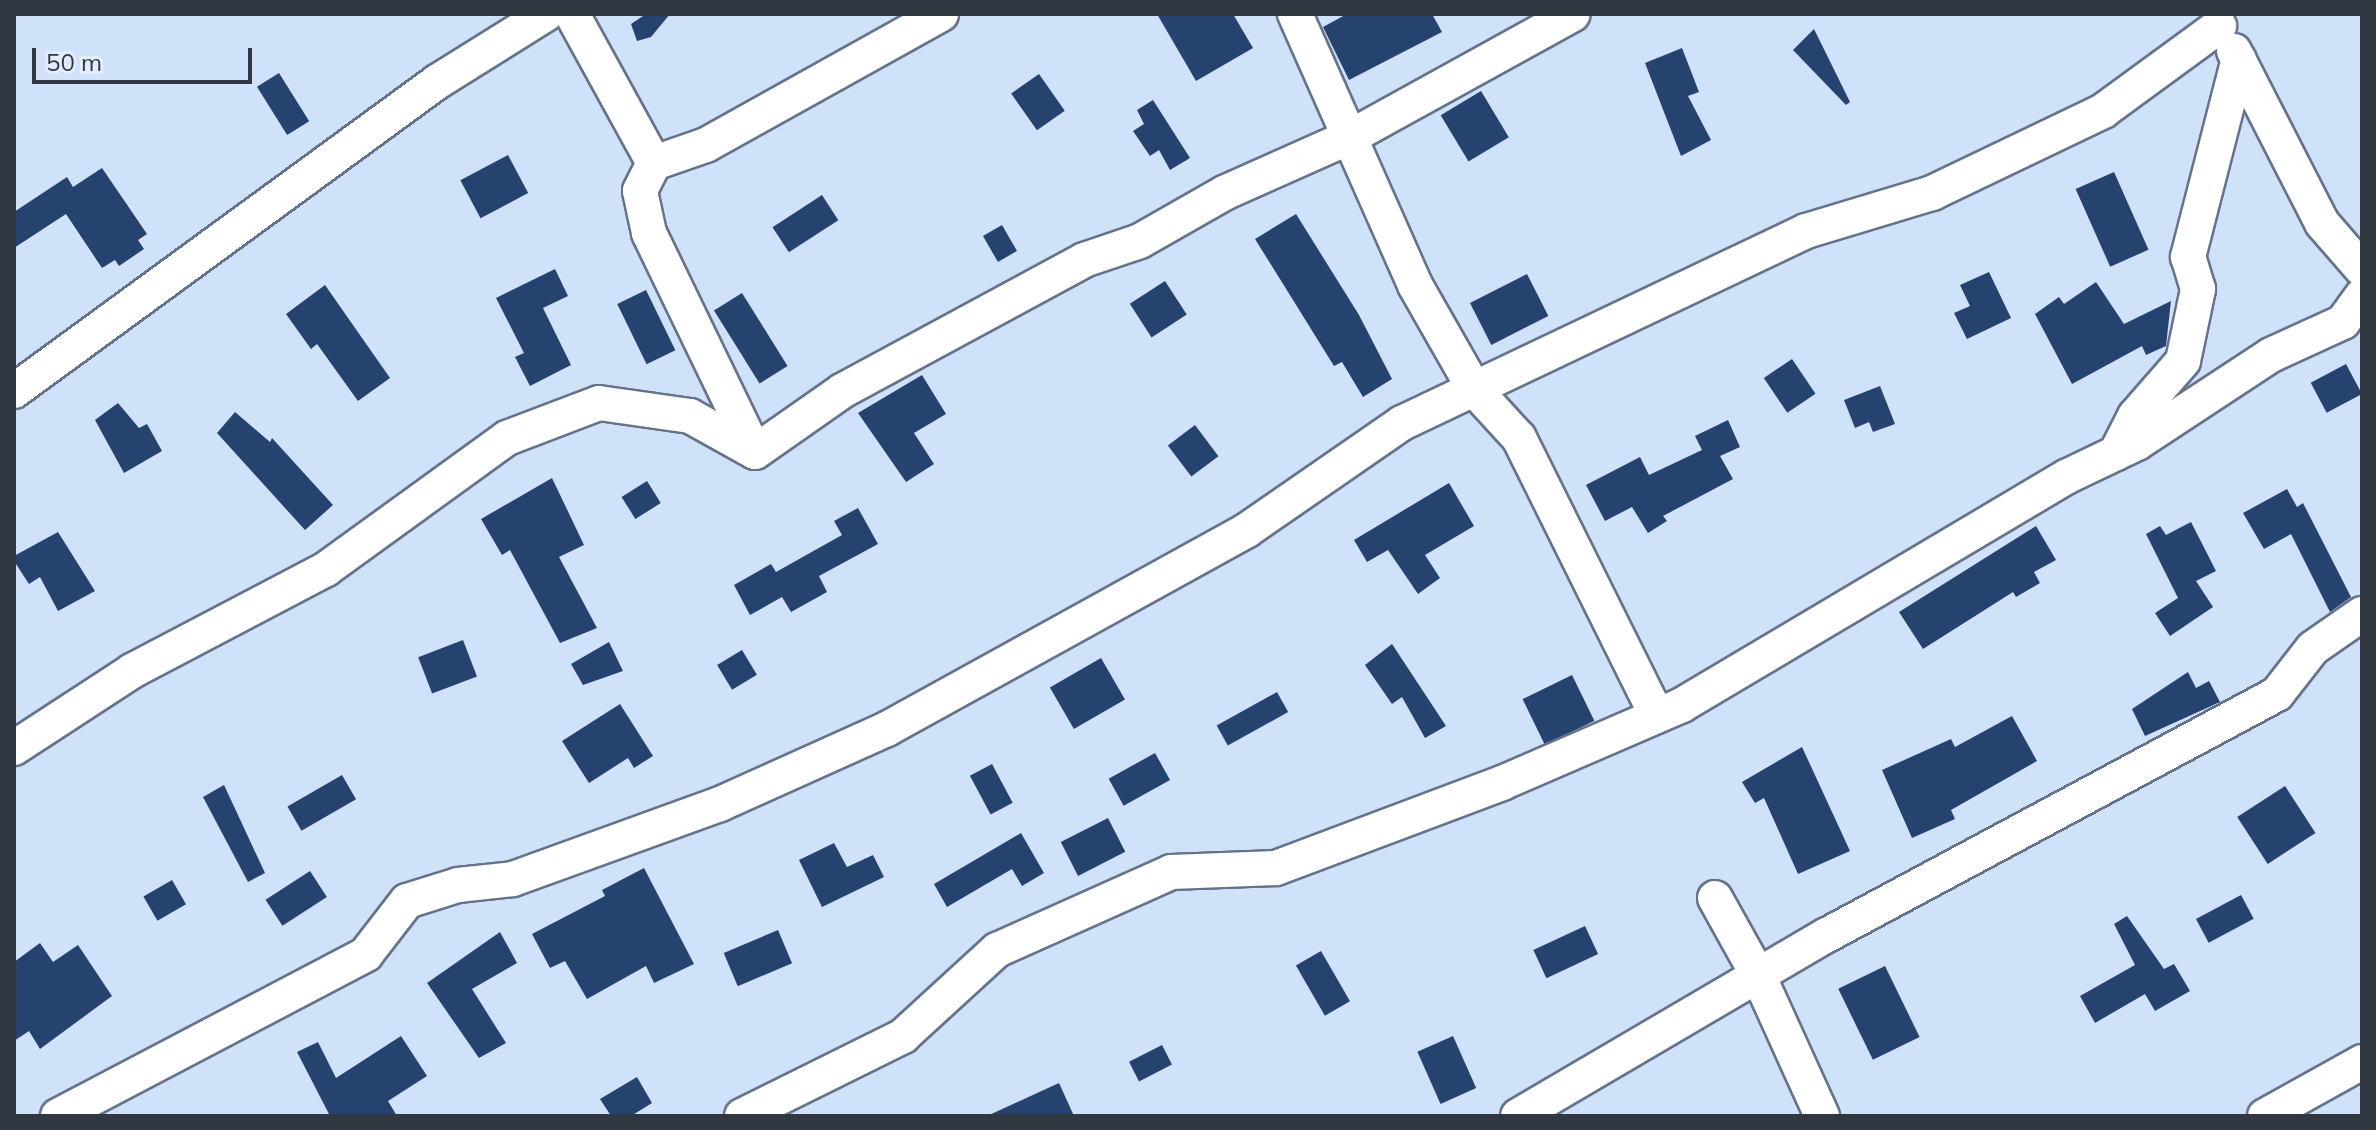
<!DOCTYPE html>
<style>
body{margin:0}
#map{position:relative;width:2376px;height:1130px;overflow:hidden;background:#d0e1fa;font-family:Mulish,sans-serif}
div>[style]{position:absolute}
.building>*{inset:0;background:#264370;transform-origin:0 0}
.roads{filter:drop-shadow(2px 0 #65738a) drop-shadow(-2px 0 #65738a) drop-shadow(0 2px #65738a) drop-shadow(0 -2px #65738a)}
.minor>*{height:34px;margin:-17px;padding:0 17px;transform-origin:17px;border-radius:17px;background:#fff}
span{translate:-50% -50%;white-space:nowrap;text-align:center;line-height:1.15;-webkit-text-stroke:8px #e3edfd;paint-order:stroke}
.frame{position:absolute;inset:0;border:16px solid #323842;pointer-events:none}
.scale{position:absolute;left:32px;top:48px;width:220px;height:36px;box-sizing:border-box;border:4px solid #323842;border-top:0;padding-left:10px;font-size:24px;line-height:28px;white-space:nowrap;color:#323842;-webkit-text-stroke:6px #e3edfd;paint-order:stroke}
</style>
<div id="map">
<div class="building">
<div style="clip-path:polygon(646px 14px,670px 14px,651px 37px,637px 41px,631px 24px)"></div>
<div style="clip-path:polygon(1157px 14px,1233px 14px,1253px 48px,1196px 81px)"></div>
<div style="clip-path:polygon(1347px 14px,1432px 14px,1442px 32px,1349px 80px,1323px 27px)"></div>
<div style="clip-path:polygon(1814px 29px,1850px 102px,1846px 105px,1793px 50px)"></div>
<div style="clip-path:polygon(1682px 48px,1699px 92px,1688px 96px,1711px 140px,1681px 156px,1645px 63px)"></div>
<div style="left:279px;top:73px;width:57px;height:26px;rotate:58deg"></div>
<div style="left:1039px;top:74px;width:45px;height:34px;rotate:55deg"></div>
<div style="left:1481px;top:91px;width:54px;height:47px;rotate:59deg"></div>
<div style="clip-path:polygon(1153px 100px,1190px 158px,1170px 170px,1159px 150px,1150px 156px,1133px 131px,1144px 124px,1137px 110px)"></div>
<div style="left:508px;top:155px;width:43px;height:54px;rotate:62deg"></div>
<div style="clip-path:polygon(102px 168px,147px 234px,138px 240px,144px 249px,119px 266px,115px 260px,102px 268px,66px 214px,14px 248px,14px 212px,67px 177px,73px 187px)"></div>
<div style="left:2114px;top:172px;width:85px;height:42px;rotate:66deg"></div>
<div style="left:822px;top:195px;width:30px;height:59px;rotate:57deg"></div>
<div style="clip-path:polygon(1296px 214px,1359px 315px,1392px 379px,1363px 397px,1342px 362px,1334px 366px,1255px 239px)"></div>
<div style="left:1002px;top:225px;width:30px;height:22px;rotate:60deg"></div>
<div style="clip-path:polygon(555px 269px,568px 296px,543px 308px,571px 365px,530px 386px,515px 357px,524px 353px,496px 298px)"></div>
<div style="clip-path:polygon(1989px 272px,2011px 318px,1967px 339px,1954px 313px,1970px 306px,1960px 285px)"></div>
<div style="left:1527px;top:274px;width:47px;height:64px;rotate:63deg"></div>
<div style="left:1165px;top:281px;width:40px;height:42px;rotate:57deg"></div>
<div style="clip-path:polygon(2096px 282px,2124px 324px,2171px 301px,2166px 346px,2146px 355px,2142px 346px,2072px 384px,2035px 314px,2059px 297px,2064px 304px)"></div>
<div style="clip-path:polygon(325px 285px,390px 378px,358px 401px,317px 344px,311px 349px,286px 314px)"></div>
<div style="left:646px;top:290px;width:67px;height:32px;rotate:64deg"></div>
<div style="left:742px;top:293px;width:86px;height:33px;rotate:58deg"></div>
<div style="left:1792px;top:359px;width:42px;height:34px;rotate:56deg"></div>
<div style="left:2346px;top:364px;width:34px;height:40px;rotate:62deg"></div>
<div style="clip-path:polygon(922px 375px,946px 414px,914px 433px,934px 464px,906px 482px,858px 413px)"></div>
<div style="clip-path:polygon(1880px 386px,1895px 424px,1873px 432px,1869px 422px,1855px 428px,1844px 400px)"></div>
<div style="clip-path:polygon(118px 403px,139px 428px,147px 424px,162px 451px,124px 473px,95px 420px)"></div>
<div style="clip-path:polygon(235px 412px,270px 442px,272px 438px,333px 505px,305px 530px,217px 433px)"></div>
<div style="clip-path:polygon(1728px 420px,1740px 447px,1720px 456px,1733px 479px,1663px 516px,1667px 521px,1648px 533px,1632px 507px,1605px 521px,1586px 485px,1640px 457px,1649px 475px,1702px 450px,1695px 436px)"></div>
<div style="left:1195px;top:425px;width:39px;height:34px;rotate:53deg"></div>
<div style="clip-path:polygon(552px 478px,584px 545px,559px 557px,597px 628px,560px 643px,510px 550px,502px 555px,481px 519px)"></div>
<div style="left:647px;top:481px;width:26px;height:30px;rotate:58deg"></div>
<div style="clip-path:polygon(1449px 483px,1474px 526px,1425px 555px,1440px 578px,1418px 594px,1388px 550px,1367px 562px,1354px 540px)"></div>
<div style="clip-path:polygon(2287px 489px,2297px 507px,2303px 503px,2351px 597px,2330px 612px,2291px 534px,2264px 549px,2243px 513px)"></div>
<div style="clip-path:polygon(858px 508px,878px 544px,819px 576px,827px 592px,791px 612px,782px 597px,750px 615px,734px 585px,771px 564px,776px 572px,842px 535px,834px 521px)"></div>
<div style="clip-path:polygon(2191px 522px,2216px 571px,2196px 581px,2213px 607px,2170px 636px,2155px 613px,2178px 598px,2146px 534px,2160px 526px,2166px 535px)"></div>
<div style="clip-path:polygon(2036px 526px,2056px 560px,2034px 572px,2040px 583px,2016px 597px,2013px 592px,1923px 649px,1899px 612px)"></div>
<div style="clip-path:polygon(58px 532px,95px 591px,58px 611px,40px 577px,29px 584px,14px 561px,14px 556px)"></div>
<div style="left:463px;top:640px;width:39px;height:48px;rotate:69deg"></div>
<div style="clip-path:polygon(609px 642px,623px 671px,583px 685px,571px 664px)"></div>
<div style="clip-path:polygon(1392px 644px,1446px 726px,1425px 738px,1402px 697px,1392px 704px,1365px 665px)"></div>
<div style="left:742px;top:650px;width:29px;height:29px;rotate:59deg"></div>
<div style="left:1101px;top:658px;width:48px;height:59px;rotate:60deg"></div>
<div style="clip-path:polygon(2188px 672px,2196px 688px,2209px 681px,2220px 702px,2145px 736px,2132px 709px)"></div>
<div style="left:1572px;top:675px;width:51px;height:55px;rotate:64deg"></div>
<div style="left:1277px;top:692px;width:23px;height:69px;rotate:61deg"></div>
<div style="clip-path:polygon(620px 704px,653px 756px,634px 768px,628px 758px,589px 783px,562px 741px)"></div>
<div style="clip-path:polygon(2012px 716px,2037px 761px,1951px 810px,1955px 819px,1912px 838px,1882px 770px,1951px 739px,1955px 747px)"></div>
<div style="clip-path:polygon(1802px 747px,1850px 851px,1798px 874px,1764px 798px,1755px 803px,1742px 782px)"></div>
<div style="left:1155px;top:753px;width:31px;height:53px;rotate:61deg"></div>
<div style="left:992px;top:764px;width:44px;height:25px;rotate:62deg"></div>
<div style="left:342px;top:775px;width:28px;height:63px;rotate:60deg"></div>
<div style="clip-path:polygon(224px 785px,265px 873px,248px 882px,203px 797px)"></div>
<div style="left:2285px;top:786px;width:56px;height:57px;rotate:57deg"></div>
<div style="left:1108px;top:818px;width:38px;height:53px;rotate:63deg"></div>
<div style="clip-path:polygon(1021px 833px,1044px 873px,1022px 886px,1012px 869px,947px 907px,934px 884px)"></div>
<div style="clip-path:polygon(834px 843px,847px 867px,873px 855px,884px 877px,822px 907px,799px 860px)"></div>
<div style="clip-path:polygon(644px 868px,694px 964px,654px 983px,646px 966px,587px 999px,565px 961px,550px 968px,532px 934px,605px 896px,602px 890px)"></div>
<div style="left:310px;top:871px;width:31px;height:53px;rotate:57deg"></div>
<div style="left:172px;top:880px;width:28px;height:33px;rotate:60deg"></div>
<div style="left:2241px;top:895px;width:27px;height:51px;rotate:62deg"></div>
<div style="clip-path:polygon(2127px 916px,2164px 969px,2174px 964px,2190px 991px,2155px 1011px,2145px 994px,2095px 1023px,2080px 996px,2135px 965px,2114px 924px)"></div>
<div style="left:1585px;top:926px;width:31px;height:57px;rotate:65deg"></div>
<div style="left:778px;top:930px;width:36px;height:59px;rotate:67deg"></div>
<div style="clip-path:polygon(500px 932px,517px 963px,472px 989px,506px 1043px,479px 1058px,427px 983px)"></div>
<div style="clip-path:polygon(40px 943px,53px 962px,78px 945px,112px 996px,40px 1049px,29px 1031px,14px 1041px,14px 962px)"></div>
<div style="left:1321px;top:951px;width:58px;height:29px;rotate:60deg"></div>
<div style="left:1885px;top:966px;width:79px;height:52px;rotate:64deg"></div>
<div style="clip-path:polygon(401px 1036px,427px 1076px,388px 1101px,397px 1116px,330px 1116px,297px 1052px,318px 1042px,336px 1078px)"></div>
<div style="left:1453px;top:1036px;width:57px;height:39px;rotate:66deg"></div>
<div style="left:1162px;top:1045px;width:22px;height:37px;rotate:63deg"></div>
<div style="clip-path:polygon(637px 1077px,652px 1103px,631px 1116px,611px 1116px,600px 1099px)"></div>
<div style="clip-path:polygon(1059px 1083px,1074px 1116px,987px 1116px)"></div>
</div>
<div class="roads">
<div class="minor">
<div style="left:572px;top:14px;width:170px;rotate:61.2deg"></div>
<div style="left:654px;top:163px;width:55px;rotate:-19.1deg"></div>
<div style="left:706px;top:145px;width:269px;rotate:-29.1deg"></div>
<div style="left:1295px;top:14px;width:296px;rotate:66.1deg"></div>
<div style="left:1415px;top:285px;width:121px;rotate:60.3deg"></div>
<div style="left:1475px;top:390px;width:65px;rotate:47.5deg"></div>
<div style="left:1519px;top:438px;width:310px;rotate:63.6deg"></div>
<div style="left:2234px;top:51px;width:193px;rotate:62.9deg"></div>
<div style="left:2322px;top:223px;width:61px;rotate:49deg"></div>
<div style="left:654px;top:163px;width:31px;rotate:117deg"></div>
<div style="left:640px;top:191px;width:43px;rotate:77.9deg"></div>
<div style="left:649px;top:233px;width:243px;rotate:64.2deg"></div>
<div style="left:14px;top:391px;width:524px;rotate:-36.15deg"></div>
<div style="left:437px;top:82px;width:128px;rotate:-32deg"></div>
<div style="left:2116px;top:453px;width:42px;rotate:-62.8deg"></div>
<div style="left:2135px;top:416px;width:73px;rotate:-48.9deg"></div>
<div style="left:2183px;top:361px;width:74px;rotate:-78.2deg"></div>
<div style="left:2198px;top:289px;width:34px;rotate:-107deg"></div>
<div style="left:2188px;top:257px;width:204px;rotate:-75.6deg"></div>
<div style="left:14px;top:748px;width:141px;rotate:-33.1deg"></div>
<div style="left:132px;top:671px;width:219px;rotate:-27.7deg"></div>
<div style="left:326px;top:569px;width:223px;rotate:-35.9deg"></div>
<div style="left:507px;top:438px;width:98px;rotate:-20.8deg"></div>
<div style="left:599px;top:403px;width:92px;rotate:8.1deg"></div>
<div style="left:690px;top:416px;width:74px;rotate:29deg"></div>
<div style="left:755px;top:452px;width:106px;rotate:-35deg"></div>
<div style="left:842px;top:391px;width:275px;rotate:-28.4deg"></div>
<div style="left:1084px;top:260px;width:59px;rotate:-18.7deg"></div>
<div style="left:1140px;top:241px;width:97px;rotate:-29.7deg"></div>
<div style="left:1224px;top:193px;width:140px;rotate:-24deg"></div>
<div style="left:1352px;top:136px;width:252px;rotate:-28.9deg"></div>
<div style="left:1715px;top:898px;width:90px;rotate:60.9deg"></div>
<div style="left:1759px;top:977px;width:153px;rotate:65.6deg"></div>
<div style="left:58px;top:1116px;width:348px;rotate:-27.7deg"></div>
<div style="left:366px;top:954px;width:67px;rotate:-52.3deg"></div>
<div style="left:407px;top:901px;width:53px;rotate:-17.4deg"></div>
<div style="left:458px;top:885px;width:55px;rotate:-6.2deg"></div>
<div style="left:513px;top:879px;width:220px;rotate:-19.9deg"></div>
<div style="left:720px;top:804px;width:183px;rotate:-24.2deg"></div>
<div style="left:887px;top:729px;width:411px;rotate:-28.9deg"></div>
<div style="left:1247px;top:530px;width:188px;rotate:-34.6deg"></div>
<div style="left:1402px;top:423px;width:447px;rotate:-25.4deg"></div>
<div style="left:1806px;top:231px;width:132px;rotate:-16.8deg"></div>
<div style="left:1932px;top:193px;width:190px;rotate:-25.6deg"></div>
<div style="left:2103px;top:111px;width:144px;rotate:-36.2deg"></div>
<div style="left:742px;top:1116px;width:180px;rotate:-26.4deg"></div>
<div style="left:903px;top:1036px;width:127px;rotate:-42.5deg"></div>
<div style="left:997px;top:950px;width:191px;rotate:-24.1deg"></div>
<div style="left:1171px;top:872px;width:105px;rotate:-2.2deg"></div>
<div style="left:1276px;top:868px;width:241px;rotate:-20.6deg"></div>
<div style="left:1502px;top:783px;width:196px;rotate:-23.4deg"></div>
<div style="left:1682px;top:705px;width:447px;rotate:-30.7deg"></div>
<div style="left:2066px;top:477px;width:79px;rotate:-25.6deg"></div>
<div style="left:2137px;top:443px;width:160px;rotate:-33.3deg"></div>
<div style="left:2271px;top:355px;width:79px;rotate:-24.6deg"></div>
<div style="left:2343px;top:322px;width:32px;rotate:-54deg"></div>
<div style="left:1518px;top:1116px;width:358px;rotate:-30.4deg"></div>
<div style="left:1827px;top:935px;width:510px;rotate:-28.17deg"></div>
<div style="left:2277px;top:694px;width:58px;rotate:-52deg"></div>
<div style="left:2313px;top:648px;width:60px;rotate:-34.8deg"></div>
<div style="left:2265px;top:1116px;width:111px;rotate:-29.1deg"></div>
</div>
</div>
<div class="frame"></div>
<div class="scale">50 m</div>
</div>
